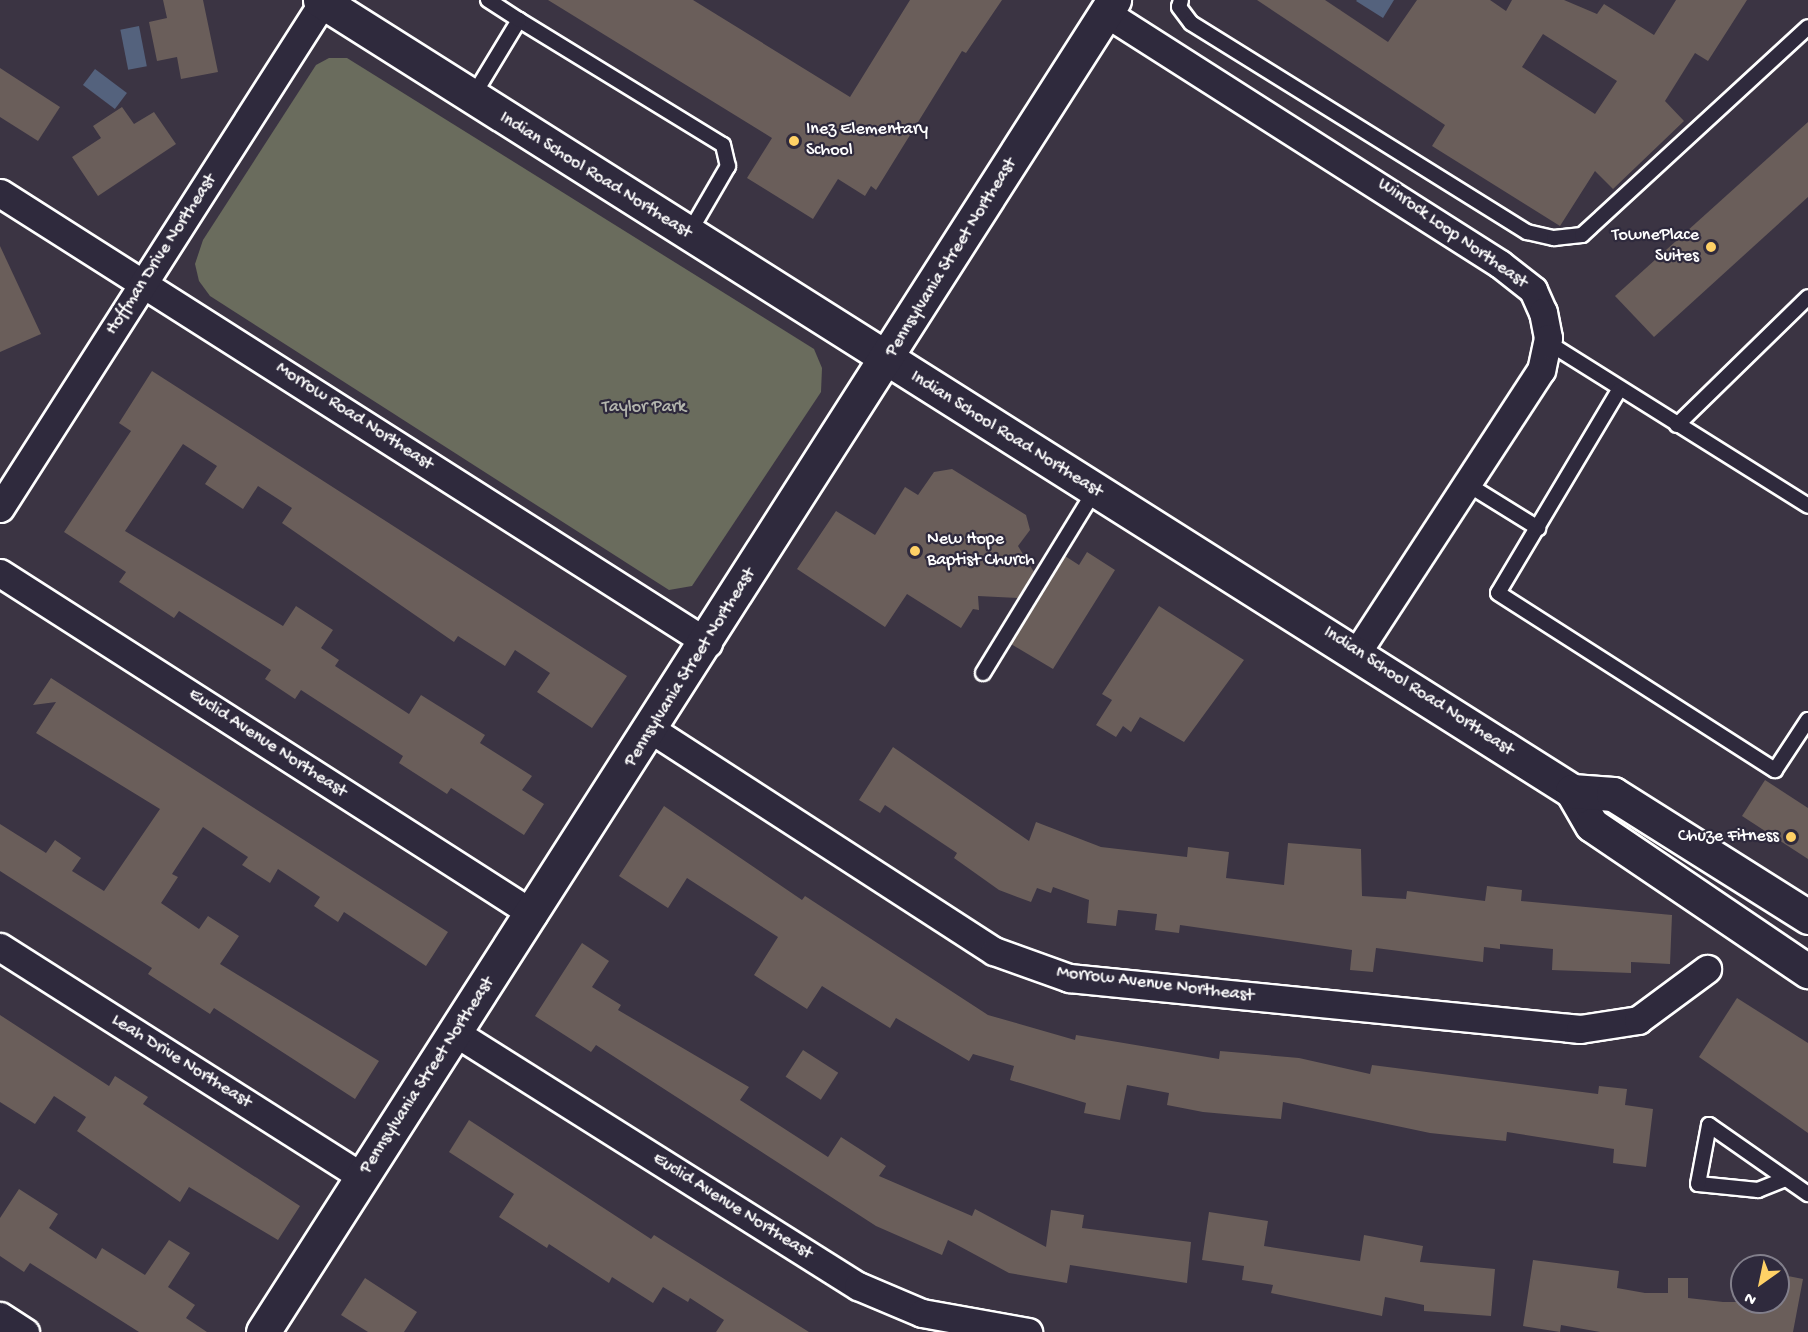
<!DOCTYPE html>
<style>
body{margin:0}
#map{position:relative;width:1808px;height:1332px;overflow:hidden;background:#3b3443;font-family:"Gochi Hand",sans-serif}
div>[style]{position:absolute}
.green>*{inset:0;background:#6a6c5d}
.water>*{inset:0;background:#54627d;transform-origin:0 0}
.building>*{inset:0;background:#6a5e5a;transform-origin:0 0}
.roads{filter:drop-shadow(2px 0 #fff) drop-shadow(-2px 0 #fff) drop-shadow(0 2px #fff) drop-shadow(0 -2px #fff)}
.lane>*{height:14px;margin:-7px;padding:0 7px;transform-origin:7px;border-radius:7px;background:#2f2a3d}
.street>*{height:27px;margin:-13.5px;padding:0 13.5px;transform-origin:13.5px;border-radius:13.5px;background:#2f2a3d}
.secondary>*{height:33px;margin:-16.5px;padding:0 16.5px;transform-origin:16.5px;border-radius:16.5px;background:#2f2a3d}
.dots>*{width:16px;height:16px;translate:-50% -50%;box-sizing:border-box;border:3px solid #2f2a3d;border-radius:50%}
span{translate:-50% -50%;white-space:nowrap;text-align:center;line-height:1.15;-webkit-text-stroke:4.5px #2f2a3d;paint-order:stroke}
.poi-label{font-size:18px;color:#fff}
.left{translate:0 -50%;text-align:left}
.right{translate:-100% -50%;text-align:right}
.street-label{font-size:18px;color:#fff}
.park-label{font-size:18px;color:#b4b6ae}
.north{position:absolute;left:1730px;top:1254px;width:60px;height:60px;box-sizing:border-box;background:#2f2a3d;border:2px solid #827f8b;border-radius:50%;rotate:213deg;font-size:16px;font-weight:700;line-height:24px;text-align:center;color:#fff}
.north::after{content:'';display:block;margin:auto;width:21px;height:27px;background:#ffd166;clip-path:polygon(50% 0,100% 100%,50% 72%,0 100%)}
</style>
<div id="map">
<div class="green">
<div style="clip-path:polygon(329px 58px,347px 58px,814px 349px,822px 368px,821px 392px,692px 586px,669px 590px,210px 296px,199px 281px,195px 264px,203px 240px,316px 65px)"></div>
</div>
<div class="water">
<div style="clip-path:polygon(1394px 0,1383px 18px,1356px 1px,1357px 0)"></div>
<div style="left:139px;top:26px;width:41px;height:19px;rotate:79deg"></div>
<div style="left:95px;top:69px;width:40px;height:20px;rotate:37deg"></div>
</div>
<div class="building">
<div style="clip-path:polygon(163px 0,203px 0,218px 72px,181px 79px,177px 57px,157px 61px,149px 22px,167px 18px)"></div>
<div style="clip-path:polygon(548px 0,693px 0,850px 97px,910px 0,1002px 0,966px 53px,962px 51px,876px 190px,871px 186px,865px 196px,838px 179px,813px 219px,747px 178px,772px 138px)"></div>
<div style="clip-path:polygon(evenodd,1257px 0,1325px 0,1388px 42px,1417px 0,1490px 0,1506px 11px,1512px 0,1564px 0,1597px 14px,1604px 4px,1654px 35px,1676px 0,1747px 0,1708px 61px,1695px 53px,1665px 101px,1684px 121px,1613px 189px,1595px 171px,1560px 226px,1432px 146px,1445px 125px,1257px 0,1543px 34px,1617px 81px,1595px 114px,1522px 67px,1543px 34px)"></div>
<div style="clip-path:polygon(0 68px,60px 107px,38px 141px,0 117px)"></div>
<div style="clip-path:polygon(122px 107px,134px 124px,154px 112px,176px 144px,98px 196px,72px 157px,101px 138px,93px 126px)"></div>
<div style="clip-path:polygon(1808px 122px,1808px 197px,1654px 337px,1615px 296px)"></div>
<div style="clip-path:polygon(0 246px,41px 334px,0 352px)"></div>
<div style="clip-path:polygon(152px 371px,627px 676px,592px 728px,537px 692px,550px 673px,515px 650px,505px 666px,458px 636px,454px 642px,282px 523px,292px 508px,258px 486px,243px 509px,205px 484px,217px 466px,183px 444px,125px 531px,283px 626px,296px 606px,333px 630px,321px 648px,339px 660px,335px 666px,409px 714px,421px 695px,485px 735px,480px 743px,532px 776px,522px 790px,544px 804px,524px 835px,451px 788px,447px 794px,399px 763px,403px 756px,301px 690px,295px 699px,265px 679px,271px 670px,179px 611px,174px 618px,119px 582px,126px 572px,64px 532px,131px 431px,119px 423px)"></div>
<div style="clip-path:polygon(952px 469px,1026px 515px,1030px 530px,1018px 546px,1034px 572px,1018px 598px,978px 596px,979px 610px,973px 609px,961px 628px,907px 594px,885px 627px,797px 569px,836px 511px,875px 535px,905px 487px,918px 495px,934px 472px)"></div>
<div style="clip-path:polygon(1087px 552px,1115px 570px,1053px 669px,1011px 644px,1065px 556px,1079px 565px)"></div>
<div style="clip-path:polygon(1159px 606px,1244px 660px,1184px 742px,1140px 717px,1131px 732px,1123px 726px,1116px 737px,1096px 725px,1112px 700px,1102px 694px)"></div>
<div style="clip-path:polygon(51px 678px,448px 932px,426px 966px,344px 912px,338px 922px,314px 906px,320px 897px,278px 869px,270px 883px,242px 865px,248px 857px,203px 827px,172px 874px,178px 877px,161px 903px,199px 929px,208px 916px,239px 936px,220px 964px,379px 1061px,355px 1099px,214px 1008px,210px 1014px,148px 974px,152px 968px,0 871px,0 824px,46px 853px,55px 840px,81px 858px,72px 871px,104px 891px,160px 809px,36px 733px,56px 702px,33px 705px)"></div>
<div style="clip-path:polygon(893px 747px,1029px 841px,1036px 822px,1101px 847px,1187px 857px,1188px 847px,1229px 852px,1226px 878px,1284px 885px,1288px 843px,1361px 849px,1362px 896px,1406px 899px,1407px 891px,1485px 901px,1487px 886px,1522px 890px,1521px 901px,1672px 915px,1670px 964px,1631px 962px,1631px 973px,1552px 970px,1553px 949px,1500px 944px,1500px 949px,1484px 947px,1483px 962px,1376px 948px,1373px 972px,1350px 970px,1352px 950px,1180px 925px,1179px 933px,1155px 930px,1157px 914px,1118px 910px,1116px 926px,1087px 923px,1089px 900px,1053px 887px,1051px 893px,1037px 888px,1031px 902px,999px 890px,954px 858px,957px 853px,885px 805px,880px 813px,859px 800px)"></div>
<div style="clip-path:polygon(1765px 780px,1808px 808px,1808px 859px,1742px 816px)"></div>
<div style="clip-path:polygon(664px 806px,802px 900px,805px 896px,988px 1015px,1075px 1040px,1076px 1035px,1219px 1059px,1220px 1051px,1299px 1058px,1370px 1074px,1372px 1065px,1598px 1094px,1599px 1086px,1627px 1089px,1625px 1105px,1653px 1109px,1646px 1167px,1613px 1163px,1614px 1149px,1507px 1132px,1506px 1141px,1430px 1133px,1283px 1102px,1281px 1119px,1203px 1112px,1167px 1105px,1169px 1093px,1127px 1085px,1120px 1120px,1084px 1113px,1086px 1103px,1010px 1080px,1014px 1066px,973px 1054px,969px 1061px,896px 1018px,890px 1028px,822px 986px,807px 1009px,754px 975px,778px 937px,687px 878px,668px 908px,619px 876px)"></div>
<div style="clip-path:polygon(582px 943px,609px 961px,592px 987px,621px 1005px,618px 1010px,749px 1087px,740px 1100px,828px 1157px,841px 1137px,886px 1166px,879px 1176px,972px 1216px,975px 1209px,1046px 1247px,1051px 1210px,1084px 1215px,1082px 1228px,1191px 1242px,1187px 1283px,1070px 1265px,1067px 1283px,1009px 1273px,948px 1240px,942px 1255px,876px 1226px,596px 1045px,591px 1052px,535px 1016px)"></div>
<div style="clip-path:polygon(1737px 998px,1808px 1043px,1808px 1133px,1699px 1057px)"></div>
<div style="clip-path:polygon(0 1015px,109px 1086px,115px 1076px,148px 1097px,143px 1104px,300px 1206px,278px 1240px,189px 1187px,180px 1202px,77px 1131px,86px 1117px,54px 1096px,35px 1124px,0 1102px)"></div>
<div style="left:803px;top:1050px;width:42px;height:32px;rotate:33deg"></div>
<div style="clip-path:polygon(469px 1120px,651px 1239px,654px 1235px,809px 1332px,716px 1332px,724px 1320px,690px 1298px,688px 1302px,663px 1287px,653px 1303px,612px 1277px,609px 1283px,549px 1244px,547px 1248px,499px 1217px,514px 1194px,449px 1152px)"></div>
<div style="clip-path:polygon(19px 1189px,58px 1214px,49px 1228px,96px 1259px,102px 1248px,145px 1275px,169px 1240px,190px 1253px,168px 1287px,195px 1305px,186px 1318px,207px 1332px,139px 1332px,30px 1263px,24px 1272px,0 1256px,0 1218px)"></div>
<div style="clip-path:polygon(1209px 1212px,1268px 1221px,1264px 1246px,1360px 1261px,1364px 1235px,1423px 1246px,1420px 1262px,1495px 1269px,1491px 1316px,1424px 1311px,1424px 1305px,1385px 1297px,1382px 1316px,1271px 1293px,1273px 1285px,1242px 1280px,1244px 1266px,1202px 1260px)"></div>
<div style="clip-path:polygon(1533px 1260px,1619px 1271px,1617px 1288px,1645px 1293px,1668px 1293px,1668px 1278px,1688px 1278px,1688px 1298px,1723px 1302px,1778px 1302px,1778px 1274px,1803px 1279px,1793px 1332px,1600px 1332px,1561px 1325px,1560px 1332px,1523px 1326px)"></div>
<div style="clip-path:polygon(365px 1278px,417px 1312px,404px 1332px,368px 1332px,341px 1315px)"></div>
</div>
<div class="roads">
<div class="lane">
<div style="left:1181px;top:0;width:7px;rotate:106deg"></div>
<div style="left:1179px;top:7px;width:20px;rotate:53deg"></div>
<div style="left:1191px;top:23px;width:396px;rotate:31.9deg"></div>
<div style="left:1527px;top:232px;width:28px;rotate:13deg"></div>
<div style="left:1554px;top:238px;width:28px;rotate:-6deg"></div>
<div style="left:1582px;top:235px;width:307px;rotate:-42.6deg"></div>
<div style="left:519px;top:20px;width:239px;rotate:31.5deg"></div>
<div style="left:723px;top:145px;width:22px;rotate:77deg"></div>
<div style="left:728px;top:166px;width:78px;rotate:120.2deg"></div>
<div style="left:473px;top:96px;width:89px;rotate:-58.8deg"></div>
<div style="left:519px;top:20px;width:37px;rotate:-147deg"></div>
<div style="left:1547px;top:342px;width:308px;rotate:32.1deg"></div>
<div style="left:1619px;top:390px;width:236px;rotate:120.8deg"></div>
<div style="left:1498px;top:593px;width:329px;rotate:32.6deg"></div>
<div style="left:1775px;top:770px;width:60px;rotate:-56.6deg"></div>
<div style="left:1677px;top:425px;width:183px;rotate:-44.3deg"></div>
<div style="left:1467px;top:484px;width:84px;rotate:31.8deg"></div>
<div style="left:983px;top:673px;width:215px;rotate:-58.5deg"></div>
<div style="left:1783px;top:1180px;width:27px;rotate:158deg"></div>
<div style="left:1758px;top:1190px;width:60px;rotate:-174.3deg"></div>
<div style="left:1698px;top:1184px;width:60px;rotate:-79.4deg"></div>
<div style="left:1709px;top:1125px;width:121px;rotate:34.9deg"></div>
</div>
<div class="street">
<div style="left:1106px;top:13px;width:467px;rotate:32.5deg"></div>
<div style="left:1500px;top:264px;width:42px;rotate:38.2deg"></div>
<div style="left:1533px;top:290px;width:24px;rotate:66deg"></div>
<div style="left:1543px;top:312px;width:26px;rotate:79deg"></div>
<div style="left:1548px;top:338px;width:33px;rotate:102deg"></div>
<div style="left:1541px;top:370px;width:337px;rotate:123.1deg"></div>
<div style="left:0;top:193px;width:839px;rotate:32.44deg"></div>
<div style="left:0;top:508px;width:600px;rotate:-57.45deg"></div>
<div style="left:0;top:573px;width:633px;rotate:32.61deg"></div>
<div style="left:652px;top:730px;width:407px;rotate:32.9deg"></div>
<div style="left:994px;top:951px;width:80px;rotate:19.8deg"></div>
<div style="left:1069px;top:978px;width:514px;rotate:5.7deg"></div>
<div style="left:1580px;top:1029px;width:59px;rotate:-8.8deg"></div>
<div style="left:1638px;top:1020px;width:86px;rotate:-36.5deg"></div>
<div style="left:0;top:947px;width:429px;rotate:32.4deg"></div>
<div style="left:456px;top:1033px;width:475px;rotate:32.2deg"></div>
<div style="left:858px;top:1286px;width:69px;rotate:22.9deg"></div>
<div style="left:922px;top:1313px;width:108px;rotate:10.2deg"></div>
<div style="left:0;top:1316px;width:30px;rotate:33deg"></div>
</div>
<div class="secondary">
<div style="left:320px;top:0;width:1481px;rotate:32.28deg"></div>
<div style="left:1572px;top:791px;width:39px;rotate:60deg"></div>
<div style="left:1592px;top:825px;width:261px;rotate:34.1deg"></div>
<div style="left:1572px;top:791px;width:41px;rotate:4.2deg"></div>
<div style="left:1613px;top:794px;width:231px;rotate:32.2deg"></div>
<div style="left:263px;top:1332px;width:1581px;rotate:-57.43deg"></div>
</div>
</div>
<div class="dots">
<div style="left:794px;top:141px;background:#ffd166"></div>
<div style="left:1711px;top:247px;background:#ffd166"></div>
<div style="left:915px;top:551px;background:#ffd166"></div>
<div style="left:1791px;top:837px;background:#ffd166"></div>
</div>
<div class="poi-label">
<span class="left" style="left:806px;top:141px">Inez Elementary<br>School</span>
<span class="right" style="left:1699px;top:247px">TownePlace<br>Suites</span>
<span class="left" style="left:927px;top:551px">New Hope<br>Baptist Church</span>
<span class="right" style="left:1779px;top:837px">Chuze Fitness</span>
</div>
<div class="street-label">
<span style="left:595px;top:176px;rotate:32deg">Indian School Road Northeast</span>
<span style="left:1452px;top:234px;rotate:35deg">Winrock Loop Northeast</span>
<span style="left:162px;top:255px;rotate:-57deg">Hoffman Drive Northeast</span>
<span style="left:952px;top:258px;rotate:-58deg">Pennsylvania Street Northeast</span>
<span style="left:354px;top:417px;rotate:33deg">Morrow Road Northeast</span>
<span style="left:1006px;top:435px;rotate:32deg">Indian School Road Northeast</span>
<span style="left:691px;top:668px;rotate:-58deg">Pennsylvania Street Northeast</span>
<span style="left:1418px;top:692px;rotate:33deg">Indian School Road Northeast</span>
<span style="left:267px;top:744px;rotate:33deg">Euclid Avenue Northeast</span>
<span style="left:1155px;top:985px;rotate:7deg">Morrow Avenue Northeast</span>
<span style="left:181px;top:1062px;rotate:32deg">Leah Drive Northeast</span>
<span style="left:428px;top:1076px;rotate:-57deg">Pennsylvania Street Northeast</span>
<span style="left:732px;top:1207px;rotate:32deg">Euclid Avenue Northeast</span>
</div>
<div class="park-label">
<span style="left:644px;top:408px">Taylor Park</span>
</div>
<div class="north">N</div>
</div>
